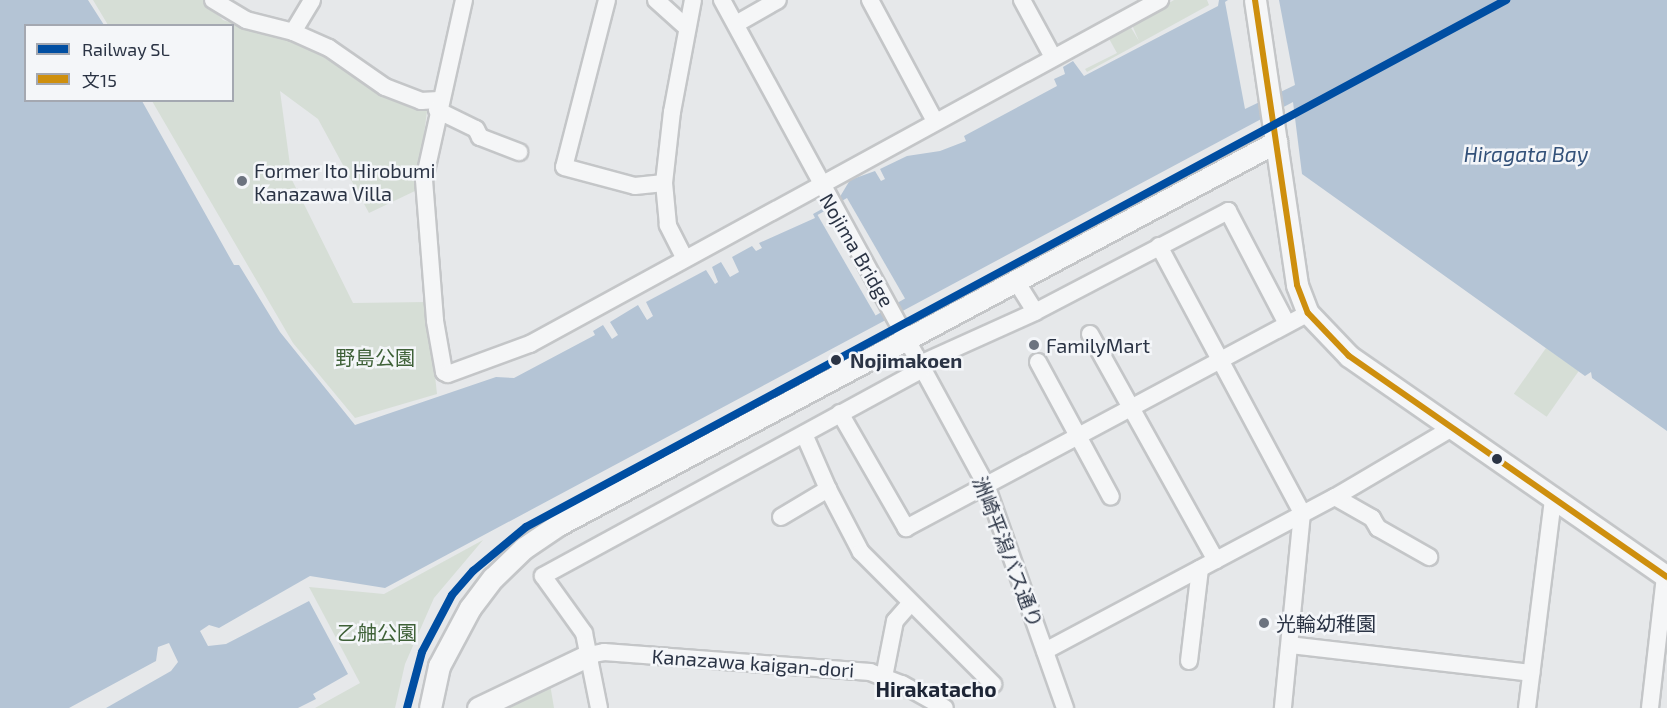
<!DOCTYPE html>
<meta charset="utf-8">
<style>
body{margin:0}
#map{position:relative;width:1667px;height:708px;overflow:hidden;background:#e6e8ea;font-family:"Exo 2","Noto Sans JP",sans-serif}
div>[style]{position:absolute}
.green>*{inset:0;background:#d6ded6;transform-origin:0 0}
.water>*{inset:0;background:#b4c4d5}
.pier>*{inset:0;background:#e6e8ea;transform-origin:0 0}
.roads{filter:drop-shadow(2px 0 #c4c6c8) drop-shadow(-2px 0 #c4c6c8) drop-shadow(0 2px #c4c6c8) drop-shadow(0 -2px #c4c6c8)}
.minor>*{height:16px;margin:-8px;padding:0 8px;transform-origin:8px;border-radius:8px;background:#f5f6f7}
.tertiary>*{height:21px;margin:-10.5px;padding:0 10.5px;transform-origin:10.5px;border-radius:10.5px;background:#f5f6f7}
.bus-1>*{height:6px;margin:-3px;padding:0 3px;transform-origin:3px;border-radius:3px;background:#ce8f0e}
.rail-1>*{height:8px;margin:-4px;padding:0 4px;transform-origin:4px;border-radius:4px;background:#004ea2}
.dots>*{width:16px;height:16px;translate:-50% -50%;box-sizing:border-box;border:3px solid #f4f6f9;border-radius:50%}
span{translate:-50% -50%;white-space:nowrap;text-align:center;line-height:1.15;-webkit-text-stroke:5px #f4f6f9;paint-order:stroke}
.poi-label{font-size:20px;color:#2b3445}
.left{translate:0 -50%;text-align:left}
.street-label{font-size:20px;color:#2b3445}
.park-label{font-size:20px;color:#3f6138}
.stop-label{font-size:20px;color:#2b3445;font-weight:700}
.water-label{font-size:21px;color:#34527a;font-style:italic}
.neighbourhood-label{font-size:21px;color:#1d2536;font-weight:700}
.legend{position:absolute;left:24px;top:24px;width:210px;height:78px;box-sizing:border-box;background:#f4f6f9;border:2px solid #a4a8b1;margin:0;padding:8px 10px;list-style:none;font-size:18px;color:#2b3445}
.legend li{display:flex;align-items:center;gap:12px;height:30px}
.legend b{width:30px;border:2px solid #a4a8b1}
</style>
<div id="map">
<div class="green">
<div style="clip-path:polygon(93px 0,204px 0,223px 20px,308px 47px,382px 95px,427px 111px,417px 190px,369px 213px,318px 119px,280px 91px,292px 180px,353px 303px,427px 302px,437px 394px,355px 418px,293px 343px,152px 101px,232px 100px,232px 26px,108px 25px)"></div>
<div style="clip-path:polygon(1174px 0,1207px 0,1209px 5px,1087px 72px,1085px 69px,1117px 53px,1108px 37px,1130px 26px,1139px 41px,1132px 25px)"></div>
<div style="left:1546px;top:348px;width:40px;height:56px;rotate:35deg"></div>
<div style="clip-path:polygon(483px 540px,434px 598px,405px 664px,395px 708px,315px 708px,360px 683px,309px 587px,384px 594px)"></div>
<div style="clip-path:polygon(550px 684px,554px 708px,502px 708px)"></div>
</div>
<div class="water">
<div style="clip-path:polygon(0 0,88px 0,104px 25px,26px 26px,26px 100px,142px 101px,234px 265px,239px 265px,280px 332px,355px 425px,496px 377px,514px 378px,595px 335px,593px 331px,603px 325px,612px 339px,618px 335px,610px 322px,638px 305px,647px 320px,653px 316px,646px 302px,706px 270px,715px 284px,718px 282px,712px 267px,721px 262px,730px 277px,739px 272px,732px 257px,752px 246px,756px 251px,762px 248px,759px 243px,815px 218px,813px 214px,838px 200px,850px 180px,875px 171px,881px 181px,885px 179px,880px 169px,907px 156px,940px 151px,966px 141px,964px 136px,1057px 86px,1054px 79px,1065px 74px,1063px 67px,1073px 61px,1084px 76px,1218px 6px,1219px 0,1667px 0,1667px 431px,1592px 378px,1591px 372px,1585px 376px,1302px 174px,1293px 102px,385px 588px,310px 576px,219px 628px,209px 625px,200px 631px,208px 646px,226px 644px,309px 601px,348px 674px,313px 694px,316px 699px,298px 708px,106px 708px,171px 671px,178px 662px,169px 643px,158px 647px,156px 661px,69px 708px,0 708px)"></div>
</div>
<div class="pier">
<div style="clip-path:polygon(1228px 0,1279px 0,1295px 85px,1245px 109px,1225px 2px)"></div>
<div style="left:847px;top:198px;width:116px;height:34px;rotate:60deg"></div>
</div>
<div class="roads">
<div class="minor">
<div style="left:213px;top:0;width:39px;rotate:31deg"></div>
<div style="left:246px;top:20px;width:49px;rotate:14.3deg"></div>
<div style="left:293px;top:32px;width:39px;rotate:24deg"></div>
<div style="left:329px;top:48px;width:68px;rotate:34.9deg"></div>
<div style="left:385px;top:87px;width:39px;rotate:21deg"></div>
<div style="left:421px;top:101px;width:18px;rotate:-3deg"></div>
<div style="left:464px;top:0;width:184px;rotate:102.5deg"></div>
<div style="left:424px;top:180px;width:141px;rotate:85.5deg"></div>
<div style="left:435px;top:321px;width:52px;rotate:80deg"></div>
<div style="left:444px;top:372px;width:4px;rotate:27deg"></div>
<div style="left:448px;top:374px;width:87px;rotate:-20.1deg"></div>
<div style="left:530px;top:344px;width:718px;rotate:-28.64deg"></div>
<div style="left:607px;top:0;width:172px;rotate:104.4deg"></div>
<div style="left:564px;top:167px;width:73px;rotate:15deg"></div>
<div style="left:635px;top:186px;width:29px;rotate:-6deg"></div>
<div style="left:656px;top:0;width:42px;rotate:42.1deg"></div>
<div style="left:722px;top:0;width:552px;rotate:61.44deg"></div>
<div style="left:986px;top:485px;width:237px;rotate:70.5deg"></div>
<div style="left:870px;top:0;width:137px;rotate:61.8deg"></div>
<div style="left:1022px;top:0;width:65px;rotate:61.5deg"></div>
<div style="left:736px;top:24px;width:48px;rotate:-29.7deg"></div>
<div style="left:293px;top:32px;width:37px;rotate:-59deg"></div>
<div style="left:437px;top:110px;width:43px;rotate:26deg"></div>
<div style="left:476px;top:129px;width:9px;rotate:63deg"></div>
<div style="left:480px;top:137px;width:42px;rotate:21deg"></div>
<div style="left:1159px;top:246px;width:303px;rotate:61.8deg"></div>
<div style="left:1302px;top:513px;width:196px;rotate:95.6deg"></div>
<div style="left:684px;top:257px;width:36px;rotate:-117deg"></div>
<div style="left:668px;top:225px;width:42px;rotate:-95.4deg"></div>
<div style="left:664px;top:183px;width:71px;rotate:-83.6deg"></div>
<div style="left:672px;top:112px;width:114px;rotate:-79.4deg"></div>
<div style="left:1016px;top:281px;width:36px;rotate:58deg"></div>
<div style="left:1090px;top:334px;width:259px;rotate:60.9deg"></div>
<div style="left:1038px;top:362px;width:153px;rotate:61.6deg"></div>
<div style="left:920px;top:364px;width:126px;rotate:-24.3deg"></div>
<div style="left:1035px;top:312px;width:218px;rotate:-27.6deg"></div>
<div style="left:1228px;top:211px;width:127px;rotate:62.4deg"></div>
<div style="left:840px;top:413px;width:133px;rotate:60.1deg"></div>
<div style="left:906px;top:528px;width:456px;rotate:-28.1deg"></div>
<div style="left:828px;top:489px;width:71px;rotate:62.4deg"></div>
<div style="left:861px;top:552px;width:187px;rotate:45deg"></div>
<div style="left:1335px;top:497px;width:43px;rotate:29.6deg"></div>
<div style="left:1372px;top:518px;width:12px;rotate:59deg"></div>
<div style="left:1378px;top:528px;width:59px;rotate:29.6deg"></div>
<div style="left:781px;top:517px;width:55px;rotate:-30.8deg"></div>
<div style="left:828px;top:489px;width:60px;rotate:-113.6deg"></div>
<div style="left:1290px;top:645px;width:243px;rotate:6.6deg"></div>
<div style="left:1045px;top:651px;width:328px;rotate:-28deg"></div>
<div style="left:1335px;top:497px;width:136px;rotate:-30.5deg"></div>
<div style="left:589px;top:655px;width:15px;rotate:-11deg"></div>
<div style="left:604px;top:652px;width:267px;rotate:4.3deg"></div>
<div style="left:870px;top:672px;width:34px;rotate:21deg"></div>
<div style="left:902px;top:684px;width:49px;rotate:29.2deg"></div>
<div style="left:1189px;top:661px;width:93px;rotate:-83.2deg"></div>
<div style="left:884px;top:677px;width:57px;rotate:-78.9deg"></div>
<div style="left:895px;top:621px;width:23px;rotate:-49deg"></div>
<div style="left:599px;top:708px;width:76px;rotate:-101.3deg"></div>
<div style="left:584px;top:633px;width:70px;rotate:-125.7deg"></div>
<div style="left:543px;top:576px;width:432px;rotate:-28.6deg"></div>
<div style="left:1527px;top:708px;width:212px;rotate:-82.9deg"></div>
<div style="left:1650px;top:708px;width:133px;rotate:-83.5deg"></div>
</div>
<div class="tertiary">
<div style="left:1255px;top:0;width:288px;rotate:81.6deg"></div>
<div style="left:1297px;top:285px;width:30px;rotate:69deg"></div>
<div style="left:1308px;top:313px;width:59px;rotate:46.4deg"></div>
<div style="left:1349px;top:356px;width:387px;rotate:34.8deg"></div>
<div style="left:430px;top:708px;width:43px;rotate:-77.9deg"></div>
<div style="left:439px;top:666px;width:66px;rotate:-61.9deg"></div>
<div style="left:470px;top:608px;width:38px;rotate:-53deg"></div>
<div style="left:493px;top:578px;width:43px;rotate:-44.1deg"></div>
<div style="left:524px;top:548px;width:41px;rotate:-34.1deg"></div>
<div style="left:558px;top:525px;width:814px;rotate:-28.08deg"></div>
<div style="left:478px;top:708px;width:123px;rotate:-25.5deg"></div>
</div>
</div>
<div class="bus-1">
<div style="left:1255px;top:0;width:288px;rotate:81.6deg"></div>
<div style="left:1297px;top:285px;width:30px;rotate:69deg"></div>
<div style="left:1308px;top:313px;width:59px;rotate:46.4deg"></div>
<div style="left:1349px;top:356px;width:387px;rotate:34.8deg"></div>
</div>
<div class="rail-1">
<div style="left:407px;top:708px;width:58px;rotate:-75deg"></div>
<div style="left:422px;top:652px;width:64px;rotate:-62.2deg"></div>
<div style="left:452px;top:595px;width:32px;rotate:-49deg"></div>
<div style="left:473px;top:571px;width:69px;rotate:-39.7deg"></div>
<div style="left:526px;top:527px;width:1113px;rotate:-28.27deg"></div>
</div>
<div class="dots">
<div style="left:242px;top:181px;background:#6c737f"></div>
<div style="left:1034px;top:345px;background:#6c737f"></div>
<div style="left:836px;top:360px;background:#2b3445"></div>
<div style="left:1497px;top:459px;background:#2b3445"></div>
<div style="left:1264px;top:623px;background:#6c737f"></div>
</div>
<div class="poi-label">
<span class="left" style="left:254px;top:182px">Former Ito Hirobumi<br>Kanazawa Villa</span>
<span class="left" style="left:1046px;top:345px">FamilyMart</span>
<span class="left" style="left:1276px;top:623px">光輪幼稚園</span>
</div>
<div class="street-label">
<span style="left:857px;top:250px;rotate:60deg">Nojima Bridge</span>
<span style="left:1008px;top:552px;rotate:69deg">洲崎平潟バス通り</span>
<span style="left:753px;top:663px;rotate:4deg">Kanazawa kaigan-dori</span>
</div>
<div class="park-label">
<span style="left:375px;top:357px">野島公園</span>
<span style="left:377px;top:632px">乙舳公園</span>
</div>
<div class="stop-label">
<span class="left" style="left:850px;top:360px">Nojimakoen</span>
</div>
<div class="water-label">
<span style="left:1526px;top:154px">Hiragata Bay</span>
</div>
<div class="neighbourhood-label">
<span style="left:936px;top:689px">Hirakatacho</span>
</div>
<ul class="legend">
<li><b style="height:8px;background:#004ea2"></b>Railway SL</li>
<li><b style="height:8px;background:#ce8f0e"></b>文15</li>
</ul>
</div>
